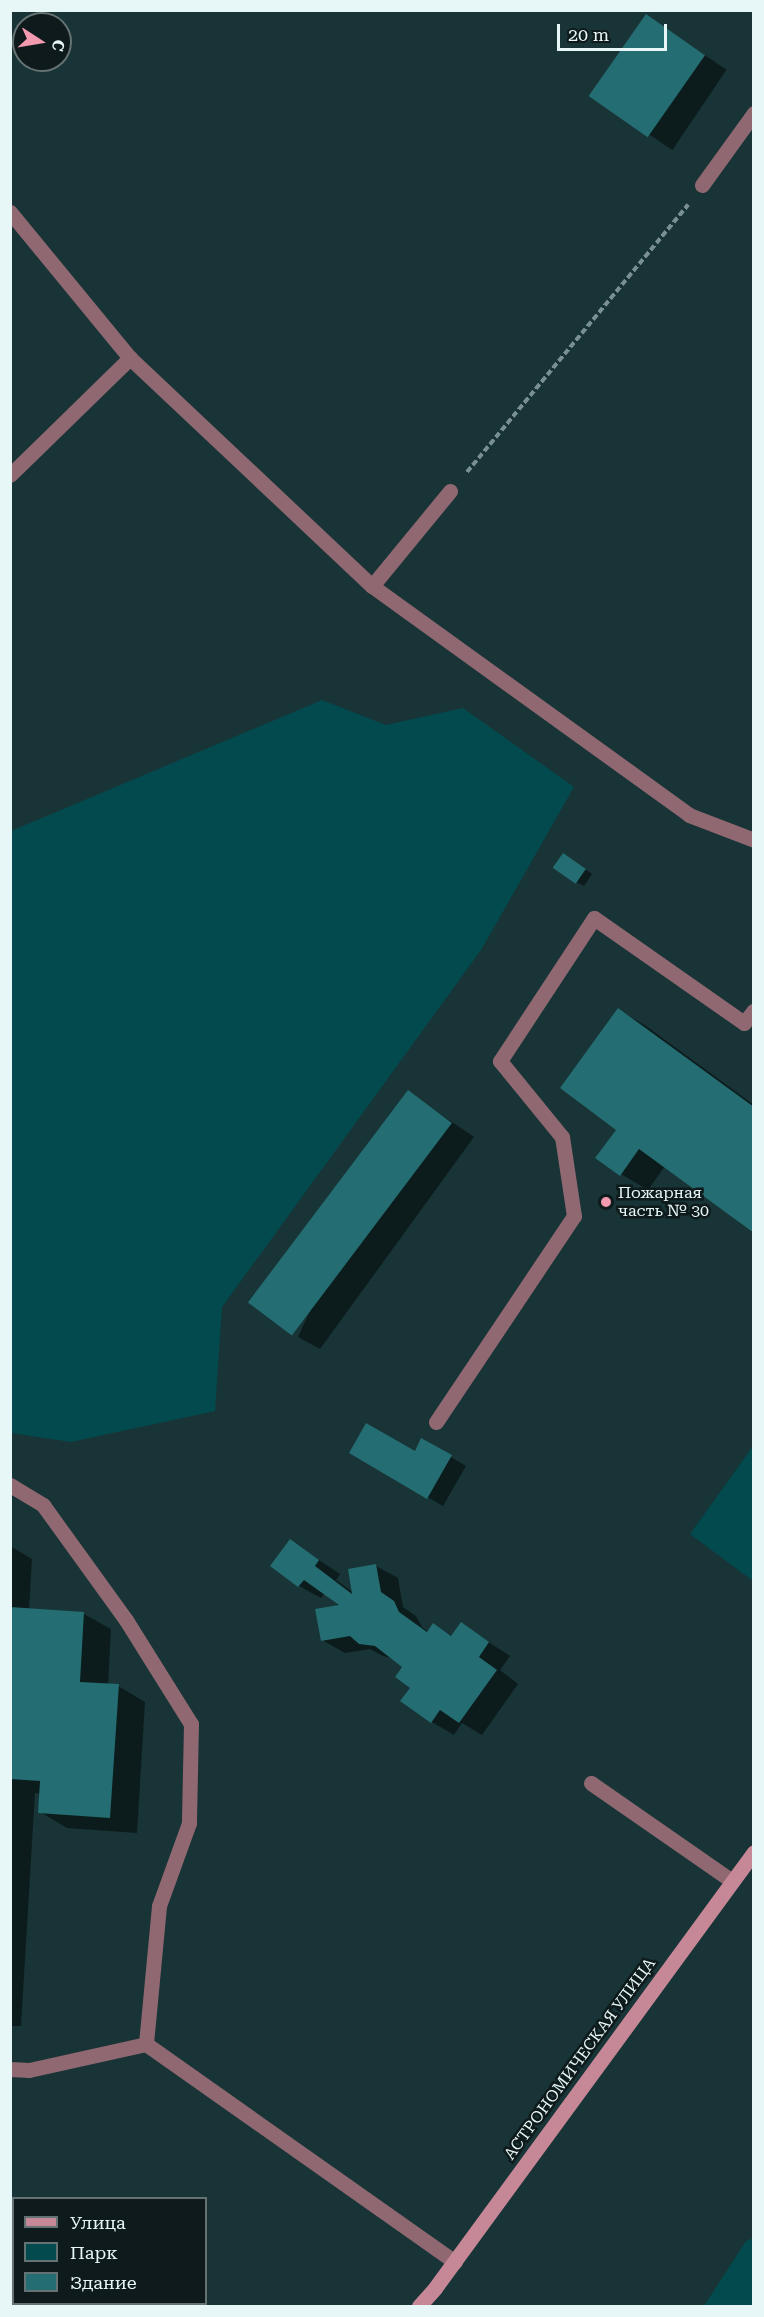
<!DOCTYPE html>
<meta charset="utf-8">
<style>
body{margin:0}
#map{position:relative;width:764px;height:2317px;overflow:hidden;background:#183436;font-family:"Roboto Serif",serif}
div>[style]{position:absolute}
.green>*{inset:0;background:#034a4e}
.shadow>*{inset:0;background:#0007;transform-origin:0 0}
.building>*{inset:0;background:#246d72;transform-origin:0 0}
.path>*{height:4px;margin-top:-2px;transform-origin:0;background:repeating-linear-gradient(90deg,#798f91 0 6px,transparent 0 9px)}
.service>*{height:15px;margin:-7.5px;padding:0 7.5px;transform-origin:7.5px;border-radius:7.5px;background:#906871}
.secondary>*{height:15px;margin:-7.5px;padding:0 7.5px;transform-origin:7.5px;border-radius:7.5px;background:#c68796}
.dots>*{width:16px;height:16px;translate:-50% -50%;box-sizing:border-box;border:3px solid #0e1a1b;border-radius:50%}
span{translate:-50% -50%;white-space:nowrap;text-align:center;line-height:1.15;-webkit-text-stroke:5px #0e1a1b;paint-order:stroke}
.poi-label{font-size:16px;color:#e7f7f8}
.left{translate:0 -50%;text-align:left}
.street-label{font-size:16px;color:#e7f7f8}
.frame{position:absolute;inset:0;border:12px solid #e7f7f8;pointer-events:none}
.legend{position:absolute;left:12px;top:2197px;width:195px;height:108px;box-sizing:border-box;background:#0e1a1b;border:2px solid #657273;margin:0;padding:8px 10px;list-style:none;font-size:18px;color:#e7f7f8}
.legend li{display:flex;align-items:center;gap:12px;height:30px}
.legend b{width:30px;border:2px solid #657273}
.north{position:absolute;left:12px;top:12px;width:60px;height:60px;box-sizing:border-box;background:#0e1a1b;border:2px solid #657273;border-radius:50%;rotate:102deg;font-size:16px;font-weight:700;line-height:24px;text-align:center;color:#e7f7f8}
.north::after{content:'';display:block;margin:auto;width:21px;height:27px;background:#f29aaf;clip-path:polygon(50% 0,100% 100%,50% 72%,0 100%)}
.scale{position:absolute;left:557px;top:24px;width:110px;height:27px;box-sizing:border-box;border:3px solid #e7f7f8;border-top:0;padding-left:8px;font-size:18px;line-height:21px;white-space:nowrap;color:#e7f7f8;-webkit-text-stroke:4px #0e1a1b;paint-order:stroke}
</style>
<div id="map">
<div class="green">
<div style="clip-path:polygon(322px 700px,386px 725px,463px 708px,574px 787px,481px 950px,222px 1307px,215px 1411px,71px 1442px,11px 1433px,11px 831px)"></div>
<div style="clip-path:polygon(753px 1446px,753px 1581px,690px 1534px)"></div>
<div style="clip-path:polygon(753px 2238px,753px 2306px,704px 2306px,746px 2241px)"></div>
</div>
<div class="shadow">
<div style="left:647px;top:16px;width:96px;height:97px;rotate:34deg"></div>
<div style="clip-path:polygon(571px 859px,592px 874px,584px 886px,576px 882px)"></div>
<div style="clip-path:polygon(619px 1010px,646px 1026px,754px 1105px,754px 1231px,665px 1166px,648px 1190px,621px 1174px)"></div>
<div style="clip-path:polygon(408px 1092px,474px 1137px,320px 1349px,298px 1337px)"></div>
<div style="clip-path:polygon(422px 1440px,466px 1466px,443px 1506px,351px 1452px,415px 1453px)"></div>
<div style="clip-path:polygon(290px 1541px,340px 1574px,336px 1580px,354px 1593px,376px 1566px,398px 1578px,403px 1607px,416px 1616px,422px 1627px,429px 1632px,434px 1625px,452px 1636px,461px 1624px,510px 1656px,500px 1670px,518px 1684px,482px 1735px,462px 1723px,454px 1735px,432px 1722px,412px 1687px,404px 1666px,392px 1658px,383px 1656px,370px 1649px,345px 1653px,322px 1640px,343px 1606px,325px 1593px,321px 1598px,299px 1586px)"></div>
<div style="clip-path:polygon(10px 1546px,32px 1559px,29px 1610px,84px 1614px,111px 1629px,108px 1685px,118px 1686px,145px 1702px,137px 1833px,67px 1828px,40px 1812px,41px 1794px,35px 1793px,21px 2026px,10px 2026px)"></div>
</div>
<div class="building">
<div style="left:646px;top:14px;width:72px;height:100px;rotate:35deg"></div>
<div style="left:563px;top:853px;width:28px;height:18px;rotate:35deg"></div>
<div style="clip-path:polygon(618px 1008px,754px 1107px,754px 1233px,639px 1149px,620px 1176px,595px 1158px,616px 1130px,560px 1088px)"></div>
<div style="left:408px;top:1090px;width:55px;height:266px;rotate:37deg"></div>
<div style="clip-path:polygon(366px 1423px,415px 1451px,421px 1438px,452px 1455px,427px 1499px,349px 1453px)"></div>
<div style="clip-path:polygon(290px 1539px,319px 1560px,315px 1566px,352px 1594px,348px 1569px,376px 1564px,381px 1592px,394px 1601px,399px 1612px,427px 1632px,433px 1623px,451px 1636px,461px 1622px,489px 1642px,479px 1657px,497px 1670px,459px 1723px,440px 1710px,431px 1723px,400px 1701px,410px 1688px,395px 1677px,402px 1667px,375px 1646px,359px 1644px,350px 1636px,321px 1641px,315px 1609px,339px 1605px,304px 1580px,298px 1587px,270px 1566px)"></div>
<div style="clip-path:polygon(10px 1607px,84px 1612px,80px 1682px,119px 1684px,110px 1818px,38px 1813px,40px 1781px,10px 1779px)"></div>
</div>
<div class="path">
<div style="left:467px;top:472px;width:347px;rotate:-50.4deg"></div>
</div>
<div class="service">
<div style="left:702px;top:185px;width:89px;rotate:-54.2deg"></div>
<div style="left:10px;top:212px;width:189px;rotate:50.6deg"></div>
<div style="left:130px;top:358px;width:332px;rotate:43.3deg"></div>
<div style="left:372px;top:586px;width:391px;rotate:35.8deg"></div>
<div style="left:689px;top:815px;width:70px;rotate:21deg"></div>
<div style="left:10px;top:475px;width:168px;rotate:-44.3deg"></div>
<div style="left:372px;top:586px;width:123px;rotate:-50.6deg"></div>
<div style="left:436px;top:1422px;width:248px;rotate:-56.2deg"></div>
<div style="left:574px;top:1216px;width:80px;rotate:-98.6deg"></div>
<div style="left:562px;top:1137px;width:98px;rotate:-129.2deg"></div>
<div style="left:500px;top:1061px;width:171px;rotate:-56.7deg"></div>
<div style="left:594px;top:918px;width:183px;rotate:35deg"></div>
<div style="left:744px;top:1023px;width:16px;rotate:-52deg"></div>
<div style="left:10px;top:1485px;width:39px;rotate:31deg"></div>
<div style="left:43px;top:1505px;width:142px;rotate:54.2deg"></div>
<div style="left:126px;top:1620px;width:123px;rotate:58deg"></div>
<div style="left:191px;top:1724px;width:99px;rotate:91.2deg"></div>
<div style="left:189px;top:1823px;width:88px;rotate:109.9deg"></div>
<div style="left:159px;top:1906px;width:139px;rotate:95.4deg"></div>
<div style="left:591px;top:1783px;width:172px;rotate:34.8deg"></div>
<div style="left:10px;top:2069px;width:19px;rotate:3deg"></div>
<div style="left:29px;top:2070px;width:120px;rotate:-12.5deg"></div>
<div style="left:146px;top:2044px;width:378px;rotate:35.2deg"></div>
</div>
<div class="secondary">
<div style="left:419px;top:2306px;width:24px;rotate:-48deg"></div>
<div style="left:435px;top:2288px;width:540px;rotate:-53.81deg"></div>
</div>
<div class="dots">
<div style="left:606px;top:1202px;background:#f29aaf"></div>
</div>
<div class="poi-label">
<span class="left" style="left:618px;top:1202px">Пожарная<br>часть № 30</span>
</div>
<div class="street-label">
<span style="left:580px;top:2059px;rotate:-54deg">АСТРОНОМИЧЕСКАЯ УЛИЦА</span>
</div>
<div class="frame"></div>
<ul class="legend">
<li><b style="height:8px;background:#c68796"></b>Улица</li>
<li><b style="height:16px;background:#034a4e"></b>Парк</li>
<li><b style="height:16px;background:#246d72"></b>Здание</li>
</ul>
<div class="north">С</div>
<div class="scale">20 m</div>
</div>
